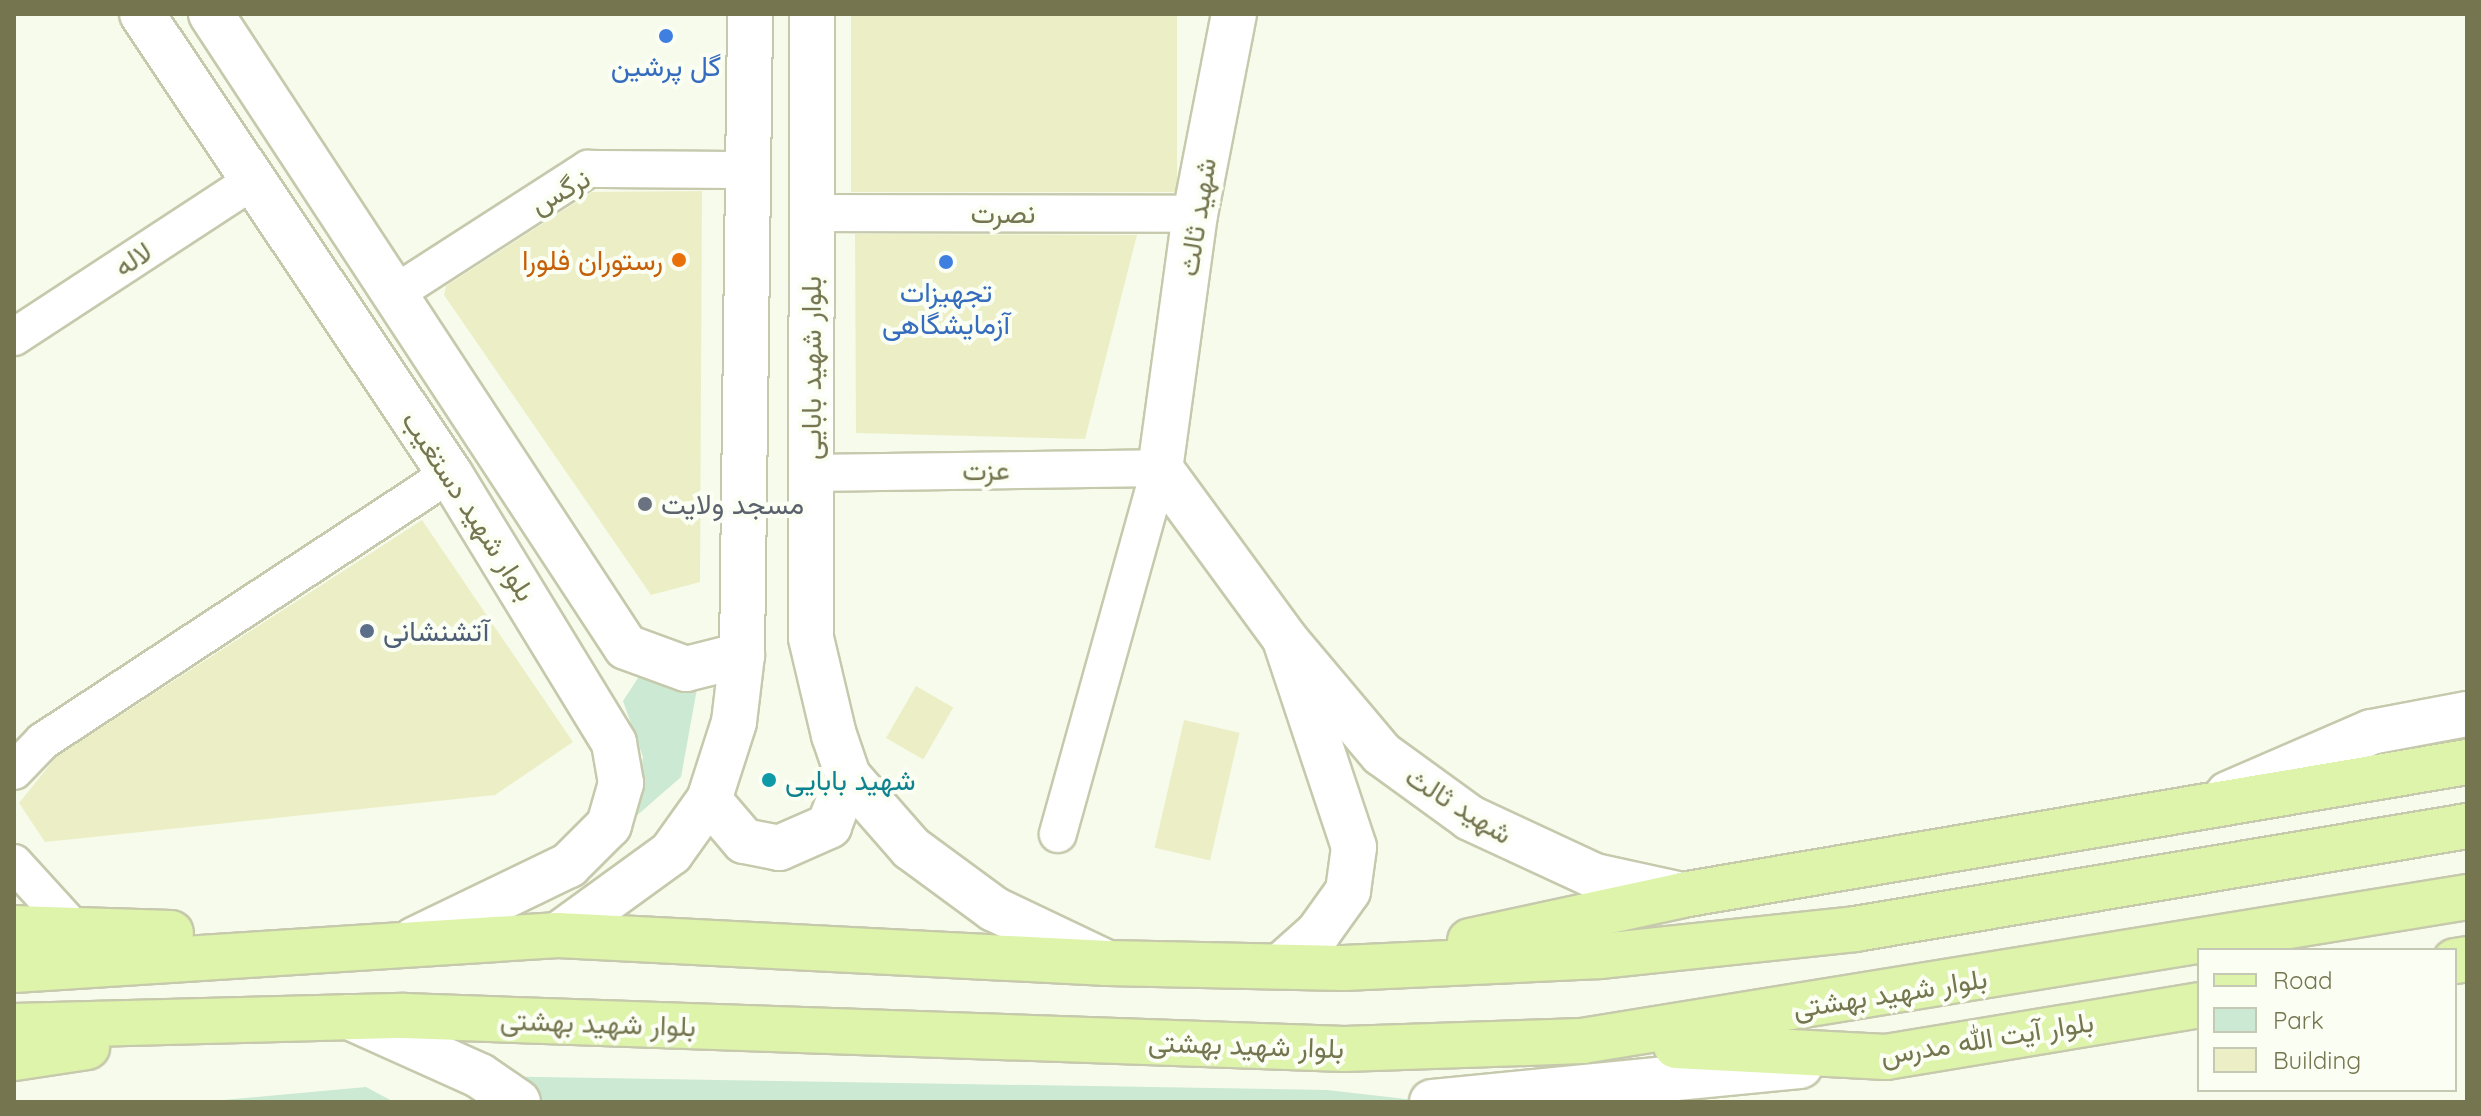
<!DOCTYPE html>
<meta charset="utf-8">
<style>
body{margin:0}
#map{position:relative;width:2481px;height:1116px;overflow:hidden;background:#f7fbec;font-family:Quicksand,Vazirmatn,sans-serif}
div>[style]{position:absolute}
.green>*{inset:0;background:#cbe9d3}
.building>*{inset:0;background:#ecefc6;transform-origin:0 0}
.roads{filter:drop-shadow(2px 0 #c6c9ac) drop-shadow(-2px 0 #c6c9ac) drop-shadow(0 2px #c6c9ac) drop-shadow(0 -2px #c6c9ac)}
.minor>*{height:36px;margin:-18px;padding:0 18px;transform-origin:18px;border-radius:18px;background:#fff}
.tertiary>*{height:44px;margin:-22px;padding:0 22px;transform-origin:22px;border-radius:22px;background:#fff}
.secondary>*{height:44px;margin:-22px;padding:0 22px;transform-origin:22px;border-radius:22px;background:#fff}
.primary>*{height:44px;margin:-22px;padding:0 22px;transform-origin:22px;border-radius:22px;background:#def4ab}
.dots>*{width:22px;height:22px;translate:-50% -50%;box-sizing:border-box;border:4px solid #fbfef3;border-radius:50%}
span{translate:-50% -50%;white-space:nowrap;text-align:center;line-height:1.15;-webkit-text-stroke:8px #fbfef3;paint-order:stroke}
.shop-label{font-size:28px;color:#366cbe}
.street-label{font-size:28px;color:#757650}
.food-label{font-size:28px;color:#c56008}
.right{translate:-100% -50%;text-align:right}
.worship-label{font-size:28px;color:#5b616d}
.left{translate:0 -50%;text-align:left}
.service-label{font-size:28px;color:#4e5e75}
.culture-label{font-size:28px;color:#0d838f}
.frame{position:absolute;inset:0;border:16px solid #757650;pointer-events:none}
.legend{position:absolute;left:2197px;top:948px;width:260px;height:144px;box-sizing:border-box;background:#fbfef3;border:2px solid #c5c8b2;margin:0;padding:10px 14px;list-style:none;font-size:24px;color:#757650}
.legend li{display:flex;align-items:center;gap:16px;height:40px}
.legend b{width:40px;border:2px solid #c5c8b2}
</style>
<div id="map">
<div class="green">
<div style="clip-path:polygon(640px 675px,698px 683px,681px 777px,634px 818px,643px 757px,623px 701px)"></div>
<div style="clip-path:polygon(480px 1076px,1327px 1090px,1432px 1102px,518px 1102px)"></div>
<div style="clip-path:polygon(366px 1087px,394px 1102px,201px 1102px)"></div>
</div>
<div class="building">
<div style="left:851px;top:14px;width:326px;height:178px"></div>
<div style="clip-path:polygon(702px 191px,700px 582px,651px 595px,444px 295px,446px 286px,592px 192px)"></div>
<div style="clip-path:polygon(855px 234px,1137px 235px,1085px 439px,856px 433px)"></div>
<div style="clip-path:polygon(422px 520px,573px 742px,495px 795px,45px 842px,19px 803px,56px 757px)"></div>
<div style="left:916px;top:686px;width:43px;height:60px;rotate:30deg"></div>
<div style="left:1184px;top:720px;width:57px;height:131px;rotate:13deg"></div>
</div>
<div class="roads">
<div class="minor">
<div style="left:811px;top:213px;width:384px;rotate:0.1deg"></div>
<div style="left:394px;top:294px;width:231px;rotate:-32.8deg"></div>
<div style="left:588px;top:169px;width:162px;rotate:0.4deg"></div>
<div style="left:14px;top:337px;width:285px;rotate:-33.2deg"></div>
<div style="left:811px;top:473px;width:349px;rotate:-0.8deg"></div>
<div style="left:1160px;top:468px;width:380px;rotate:105.6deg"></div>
<div style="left:14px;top:771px;width:42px;rotate:-46deg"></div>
<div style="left:43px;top:741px;width:487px;rotate:-33.3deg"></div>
<div style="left:14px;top:863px;width:91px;rotate:47.7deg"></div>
</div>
<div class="tertiary">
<div style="left:142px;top:14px;width:554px;rotate:56.2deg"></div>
<div style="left:450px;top:474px;width:315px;rotate:58.6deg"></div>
<div style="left:614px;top:743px;width:41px;rotate:80.1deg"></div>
<div style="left:621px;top:783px;width:44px;rotate:105.9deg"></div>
<div style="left:609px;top:825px;width:57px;rotate:135deg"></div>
<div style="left:569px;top:865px;width:172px;rotate:154.2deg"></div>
<div style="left:211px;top:14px;width:757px;rotate:56.75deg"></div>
<div style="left:626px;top:647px;width:64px;rotate:20.1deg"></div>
<div style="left:686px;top:669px;width:58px;rotate:-14deg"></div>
<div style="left:1234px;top:14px;width:204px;rotate:101deg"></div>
<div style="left:1195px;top:214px;width:256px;rotate:97.8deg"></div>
<div style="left:1160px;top:468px;width:212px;rotate:53.8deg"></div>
<div style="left:2228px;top:794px;width:156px;rotate:-23.4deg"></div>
<div style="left:2371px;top:732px;width:98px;rotate:-10.6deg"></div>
<div style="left:1281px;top:966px;width:50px;rotate:-41.7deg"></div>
<div style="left:1318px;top:933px;width:52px;rotate:-54.5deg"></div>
<div style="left:1348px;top:891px;width:44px;rotate:-82.2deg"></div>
<div style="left:1354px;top:847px;width:219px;rotate:-108.4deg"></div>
<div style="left:1285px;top:639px;width:150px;rotate:49.9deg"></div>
<div style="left:1382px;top:754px;width:109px;rotate:36deg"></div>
<div style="left:1470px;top:818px;width:138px;rotate:24.9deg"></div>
<div style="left:1595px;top:876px;width:89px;rotate:12.3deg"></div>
</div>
<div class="secondary">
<div style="left:812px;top:14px;width:624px;rotate:90.09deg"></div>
<div style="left:811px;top:638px;width:100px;rotate:76.7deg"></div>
<div style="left:834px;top:735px;width:43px;rotate:71.1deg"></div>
<div style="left:848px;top:776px;width:96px;rotate:48.8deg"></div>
<div style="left:911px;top:848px;width:103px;rotate:36.3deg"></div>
<div style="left:994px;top:909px;width:125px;rotate:25.5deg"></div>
<div style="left:709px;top:800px;width:54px;rotate:49.5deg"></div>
<div style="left:744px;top:841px;width:36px;rotate:11deg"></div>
<div style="left:779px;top:848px;width:55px;rotate:-23.7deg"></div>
<div style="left:829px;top:826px;width:53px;rotate:-69.2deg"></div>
<div style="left:558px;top:935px;width:140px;rotate:-36deg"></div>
<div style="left:671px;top:853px;width:65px;rotate:-54.4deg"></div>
<div style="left:709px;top:800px;width:82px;rotate:-72.2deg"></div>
<div style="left:734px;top:722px;width:67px;rotate:-83.2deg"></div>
<div style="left:742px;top:655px;width:641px;rotate:-89.28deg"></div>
<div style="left:349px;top:1017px;width:144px;rotate:24.2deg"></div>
<div style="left:480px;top:1076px;width:46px;rotate:34.4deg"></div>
<div style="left:1432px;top:1102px;width:370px;rotate:-5.6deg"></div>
</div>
<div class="primary">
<div style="left:14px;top:928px;width:157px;rotate:1.8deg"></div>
<div style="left:1470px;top:941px;width:217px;rotate:-12.2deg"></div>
<div style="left:1682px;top:895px;width:796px;rotate:-9.62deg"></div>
<div style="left:2455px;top:961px;width:12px;rotate:-9deg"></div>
<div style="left:14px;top:970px;width:545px;rotate:-3.68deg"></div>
<div style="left:558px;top:935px;width:550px;rotate:2.92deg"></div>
<div style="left:1107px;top:963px;width:237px;rotate:1.2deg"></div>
<div style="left:1344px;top:968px;width:256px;rotate:-2.7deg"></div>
<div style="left:1600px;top:956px;width:256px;rotate:-6deg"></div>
<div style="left:1855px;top:929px;width:621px;rotate:-9.55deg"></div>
<div style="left:14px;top:1026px;width:390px;rotate:-1.5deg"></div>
<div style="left:404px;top:1016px;width:941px;rotate:2.01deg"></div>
<div style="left:1344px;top:1049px;width:238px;rotate:-1.9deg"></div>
<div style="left:1582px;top:1041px;width:897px;rotate:-9.24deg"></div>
<div style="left:1676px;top:1046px;width:210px;rotate:3deg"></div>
<div style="left:1886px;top:1057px;width:317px;rotate:-9.4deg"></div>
<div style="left:14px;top:1058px;width:74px;rotate:-8.6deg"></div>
</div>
</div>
<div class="dots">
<div style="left:666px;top:36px;background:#3f7fe0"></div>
<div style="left:679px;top:260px;background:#e8710a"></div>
<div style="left:946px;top:262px;background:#3f7fe0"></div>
<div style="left:645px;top:504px;background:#6b7280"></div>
<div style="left:367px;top:631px;background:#5c6f8a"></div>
<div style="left:769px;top:780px;background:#0f9aa8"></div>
</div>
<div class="shop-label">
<span style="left:666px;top:66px">گل پرشین</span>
<span style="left:946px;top:308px">تجهیزات<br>آزمایشگاهی</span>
</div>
<div class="street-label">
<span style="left:560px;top:191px;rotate:-29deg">نرگس</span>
<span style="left:1003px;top:213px">نصرت</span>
<span style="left:1197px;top:217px;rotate:-81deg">شهید ثالث</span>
<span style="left:133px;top:259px;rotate:-33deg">لاله</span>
<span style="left:811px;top:368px;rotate:-90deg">بلوار شهید بابایی</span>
<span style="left:986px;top:470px;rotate:-1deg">عزت</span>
<span style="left:469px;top:506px;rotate:57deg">بلوار شهید دستغیب</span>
<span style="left:1459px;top:805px;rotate:32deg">شهید ثالث</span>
<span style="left:1890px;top:993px;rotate:-9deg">بلوار شهید بهشتی</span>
<span style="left:598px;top:1023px;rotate:2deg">بلوار شهید بهشتی</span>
<span style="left:1987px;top:1038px;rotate:-9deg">بلوار آیت الله مدرس</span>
<span style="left:1246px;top:1045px;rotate:2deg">بلوار شهید بهشتی</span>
</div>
<div class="food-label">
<span class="right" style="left:663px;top:260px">رستوران فلورا</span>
</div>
<div class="worship-label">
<span class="left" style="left:661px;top:504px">مسجد ولایت</span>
</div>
<div class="service-label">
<span class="left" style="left:383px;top:631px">آتشنشانی</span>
</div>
<div class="culture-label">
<span class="left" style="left:785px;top:780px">شهید بابایی</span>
</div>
<div class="frame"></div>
<ul class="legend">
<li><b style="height:10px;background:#def4ab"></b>Road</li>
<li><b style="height:22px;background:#cbe9d3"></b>Park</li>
<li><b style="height:22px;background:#ecefc6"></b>Building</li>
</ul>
</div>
